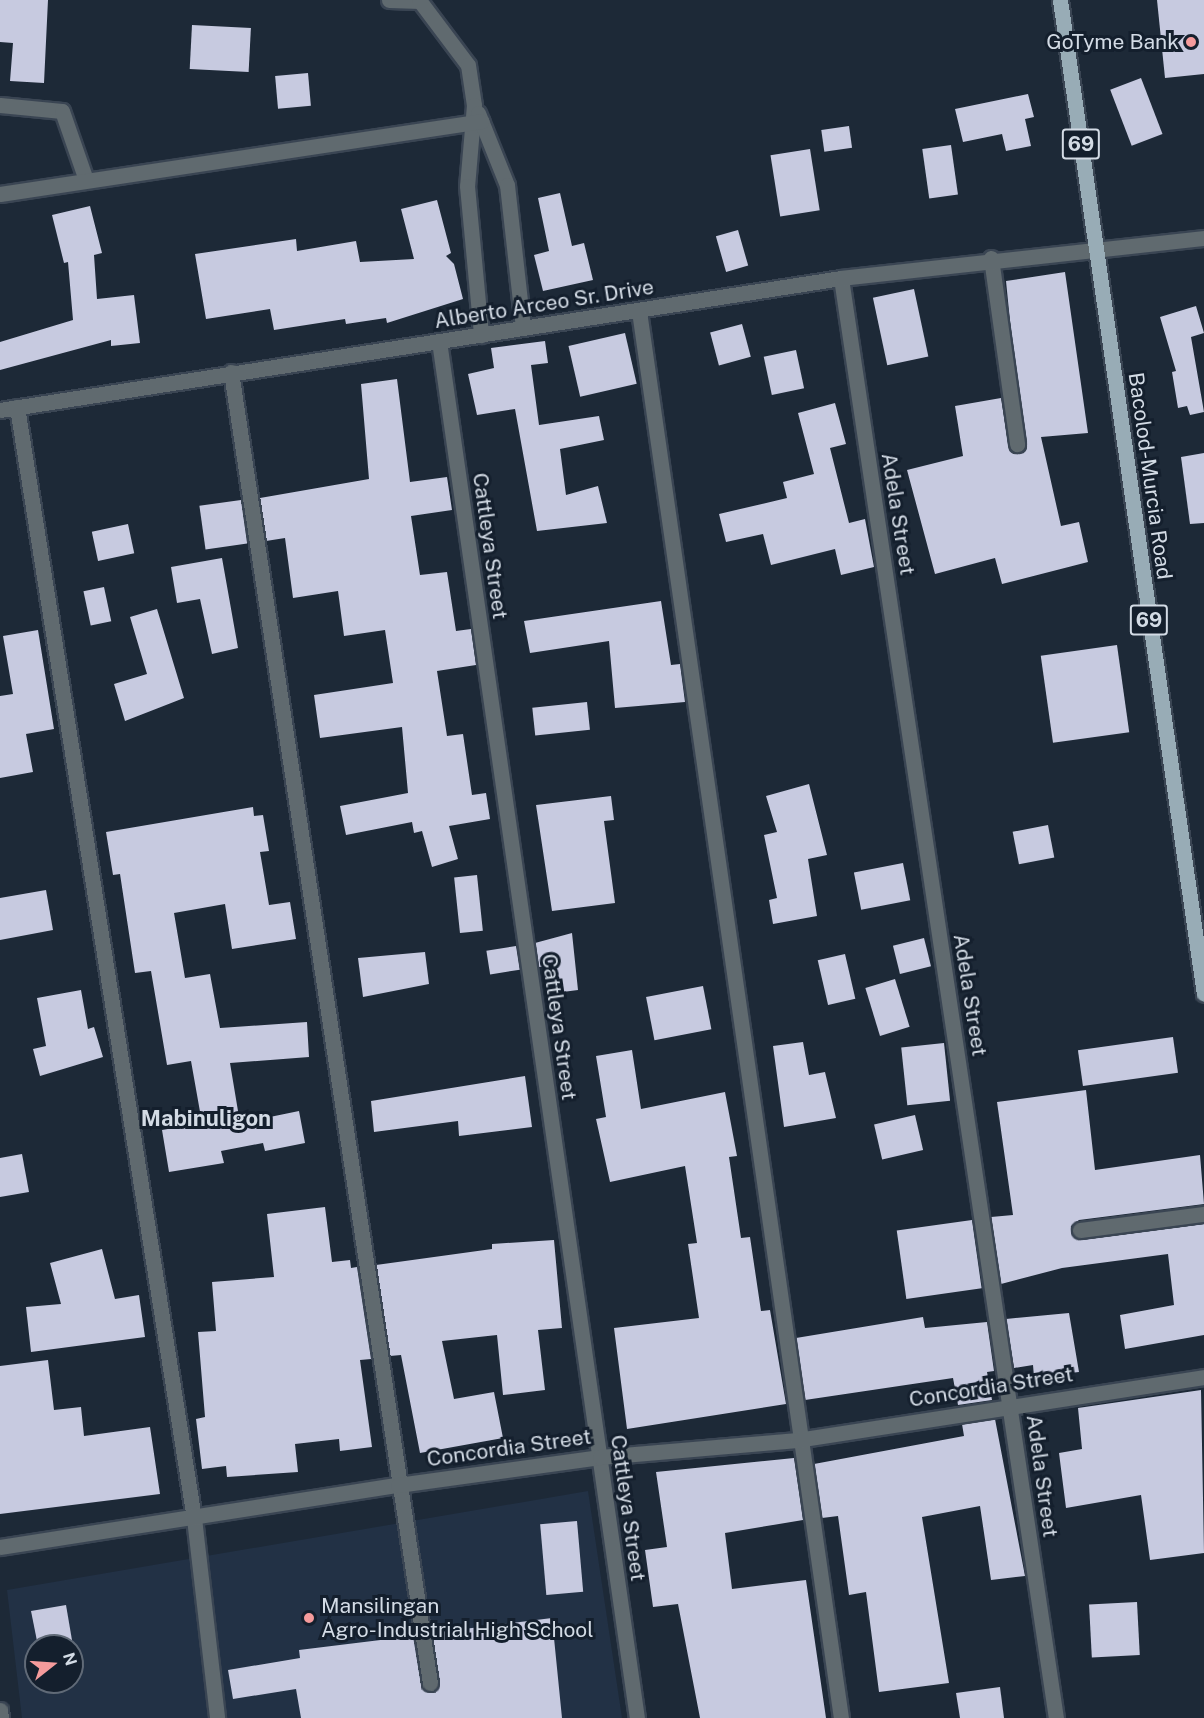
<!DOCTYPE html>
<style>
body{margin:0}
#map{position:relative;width:1204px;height:1718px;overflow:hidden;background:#1d2937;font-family:"Public Sans",sans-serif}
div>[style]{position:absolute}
.built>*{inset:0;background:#223145}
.building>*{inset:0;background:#c7cae0;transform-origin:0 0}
.roads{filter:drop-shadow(2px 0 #3a4553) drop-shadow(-2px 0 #3a4553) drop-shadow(0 2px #3a4553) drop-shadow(0 -2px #3a4553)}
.minor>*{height:15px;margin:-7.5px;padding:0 7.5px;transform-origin:7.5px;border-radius:7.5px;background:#606a6f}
.major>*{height:15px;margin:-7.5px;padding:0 7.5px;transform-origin:7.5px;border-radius:7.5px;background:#98acb6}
.dots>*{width:16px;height:16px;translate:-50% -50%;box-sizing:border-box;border:3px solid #141f2d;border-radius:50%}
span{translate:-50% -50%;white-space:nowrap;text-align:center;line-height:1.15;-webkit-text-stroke:6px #141f2d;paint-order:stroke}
.shield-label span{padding:2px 4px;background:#141f2d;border:2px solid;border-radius:4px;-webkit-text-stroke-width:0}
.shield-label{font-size:20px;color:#d3dbe5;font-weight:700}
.poi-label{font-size:21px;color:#d3dbe5}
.right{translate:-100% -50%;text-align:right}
.left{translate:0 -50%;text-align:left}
.street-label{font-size:21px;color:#d3dbe5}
.neighbourhood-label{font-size:22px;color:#d3dbe5;font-weight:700}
.north{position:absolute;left:24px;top:1634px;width:60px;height:60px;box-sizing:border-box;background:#141f2d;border:2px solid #606a77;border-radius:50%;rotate:73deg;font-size:16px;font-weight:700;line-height:24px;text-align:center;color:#d3dbe5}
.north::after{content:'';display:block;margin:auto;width:21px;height:27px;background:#f59b9c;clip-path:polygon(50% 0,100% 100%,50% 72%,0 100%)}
</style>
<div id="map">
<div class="built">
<div style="clip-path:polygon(evenodd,588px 1491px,622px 1718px,22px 1718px,7px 1590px,588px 1491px,36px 1646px,72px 1646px,72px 1682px,36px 1682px,36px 1646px)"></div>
</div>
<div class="building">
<div style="clip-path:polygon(0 0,48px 0,44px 83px,10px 81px,13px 43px,0 42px)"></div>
<div style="clip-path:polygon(1157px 0,1204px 0,1204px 74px,1165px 78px)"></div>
<div style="left:192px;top:25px;width:59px;height:44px;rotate:3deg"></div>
<div style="left:308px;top:73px;width:33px;height:33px;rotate:85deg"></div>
<div style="left:1141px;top:78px;width:60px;height:33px;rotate:69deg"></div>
<div style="clip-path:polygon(1028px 94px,1034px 117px,1025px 119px,1031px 146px,1006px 151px,1002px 134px,963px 142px,955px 109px)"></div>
<div style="left:849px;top:126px;width:22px;height:28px;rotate:82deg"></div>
<div style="left:951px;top:145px;width:50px;height:29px;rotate:82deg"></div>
<div style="left:810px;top:149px;width:62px;height:40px;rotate:81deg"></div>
<div style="clip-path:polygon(560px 193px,572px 246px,584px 243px,593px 280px,543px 291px,534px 255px,549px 251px,538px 198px)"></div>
<div style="clip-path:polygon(437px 200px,451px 253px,446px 256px,454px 264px,463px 299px,387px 323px,386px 318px,346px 324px,345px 319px,274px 330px,270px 309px,206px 319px,195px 254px,296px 239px,297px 251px,356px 241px,360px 262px,414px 259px,401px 209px)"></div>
<div style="clip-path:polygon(90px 206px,102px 253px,94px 255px,97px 299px,134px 295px,140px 343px,111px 346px,111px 340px,0 370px,0 342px,73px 320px,68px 262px,64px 263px,52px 215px)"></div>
<div style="left:738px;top:230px;width:37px;height:23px;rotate:74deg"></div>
<div style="clip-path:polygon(1065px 272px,1088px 433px,1041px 437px,1061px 526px,1079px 522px,1088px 562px,1002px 584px,995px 558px,935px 574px,907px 470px,963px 456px,955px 406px,1001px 398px,1009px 449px,1023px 451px,1006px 281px)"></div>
<div style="left:914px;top:289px;width:69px;height:42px;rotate:78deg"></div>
<div style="clip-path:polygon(1196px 306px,1204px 333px,1191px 337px,1204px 412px,1190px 415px,1187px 406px,1178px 408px,1172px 372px,1176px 371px,1160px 317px)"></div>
<div style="left:742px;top:324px;width:34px;height:33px;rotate:75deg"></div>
<div style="left:625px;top:333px;width:52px;height:58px;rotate:77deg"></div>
<div style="clip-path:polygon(545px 341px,548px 363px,531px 365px,539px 425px,599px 416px,604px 440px,560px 449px,566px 495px,598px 486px,607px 523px,537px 531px,515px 409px,477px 415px,468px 374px,494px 368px,491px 348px)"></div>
<div style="left:796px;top:350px;width:39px;height:33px;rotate:78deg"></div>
<div style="clip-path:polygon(397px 379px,410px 482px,447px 477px,452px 510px,411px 516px,420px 575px,447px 572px,456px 631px,471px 629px,476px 665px,437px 671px,447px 736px,463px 734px,472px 795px,486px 793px,490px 819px,449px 826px,458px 859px,432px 867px,422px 831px,414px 833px,412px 822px,346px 835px,340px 806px,408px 793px,402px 727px,320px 738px,314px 695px,393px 683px,385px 630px,344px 636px,338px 591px,293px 598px,285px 538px,266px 541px,260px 498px,369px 479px,361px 384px)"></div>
<div style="clip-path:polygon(835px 403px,846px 444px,830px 448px,849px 523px,865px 519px,874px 567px,841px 575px,835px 549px,771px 565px,763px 534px,726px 542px,719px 514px,787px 498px,783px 482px,814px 474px,798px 413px)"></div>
<div style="clip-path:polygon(1204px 453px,1204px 523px,1190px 524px,1181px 457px)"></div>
<div style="left:241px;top:500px;width:44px;height:42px;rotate:82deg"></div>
<div style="left:128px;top:524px;width:30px;height:37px;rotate:78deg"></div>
<div style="clip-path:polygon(222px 558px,238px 648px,212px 654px,200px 599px,177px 603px,171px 567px)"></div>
<div style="left:104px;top:587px;width:35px;height:21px;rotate:78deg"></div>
<div style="clip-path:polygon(661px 601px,671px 665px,680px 664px,685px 702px,615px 708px,609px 641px,530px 653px,524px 621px)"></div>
<div style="clip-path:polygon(157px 609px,184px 698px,125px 721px,114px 684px,147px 674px,130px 617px)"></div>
<div style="clip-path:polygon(38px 630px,54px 729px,26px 734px,33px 772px,0 778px,0 696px,13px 694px,3px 636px)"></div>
<div style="left:1117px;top:645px;width:88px;height:77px;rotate:82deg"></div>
<div style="left:587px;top:702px;width:28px;height:55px;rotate:84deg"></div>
<div style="clip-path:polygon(809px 784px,827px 855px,808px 859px,817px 916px,773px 924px,769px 900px,777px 898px,764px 835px,777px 832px,766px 796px)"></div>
<div style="clip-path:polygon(611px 796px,614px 820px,604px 821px,615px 903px,552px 911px,536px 805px)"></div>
<div style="clip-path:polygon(253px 807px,254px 816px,263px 815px,269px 851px,260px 852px,269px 905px,290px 902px,296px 939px,232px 949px,225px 904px,174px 913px,185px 978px,210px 974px,220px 1028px,307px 1022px,309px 1057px,230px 1063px,240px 1123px,299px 1111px,305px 1143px,265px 1151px,263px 1143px,221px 1151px,224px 1163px,169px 1172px,162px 1130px,202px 1123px,191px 1061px,167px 1065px,151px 971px,135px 973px,120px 874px,113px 875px,106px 832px)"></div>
<div style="left:1048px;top:825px;width:33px;height:36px;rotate:79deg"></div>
<div style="left:903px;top:863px;width:38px;height:50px;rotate:79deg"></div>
<div style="left:477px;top:875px;width:56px;height:23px;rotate:84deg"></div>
<div style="clip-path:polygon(46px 890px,53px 930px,0 940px,0 898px)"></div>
<div style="clip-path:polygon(572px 933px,578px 990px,555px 993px,552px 966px,539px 967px,535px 943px)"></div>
<div style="left:924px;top:938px;width:29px;height:32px;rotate:76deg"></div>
<div style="left:516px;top:946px;width:24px;height:30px;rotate:81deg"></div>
<div style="clip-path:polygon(425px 952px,429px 984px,363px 997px,358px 958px)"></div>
<div style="left:845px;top:954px;width:46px;height:28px;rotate:77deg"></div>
<div style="left:895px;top:979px;width:50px;height:31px;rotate:73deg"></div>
<div style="left:703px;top:986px;width:44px;height:58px;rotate:79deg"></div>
<div style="clip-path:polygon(81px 990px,88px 1029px,94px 1027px,103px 1057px,40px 1076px,33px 1049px,46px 1046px,37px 998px)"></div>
<div style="left:1173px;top:1037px;width:36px;height:96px;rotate:82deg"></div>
<div style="clip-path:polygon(803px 1042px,809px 1075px,825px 1072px,836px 1118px,784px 1127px,773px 1046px)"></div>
<div style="left:944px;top:1043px;width:58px;height:43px;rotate:84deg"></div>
<div style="clip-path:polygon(632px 1050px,641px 1109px,725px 1092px,737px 1156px,729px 1157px,741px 1238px,750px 1237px,761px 1311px,770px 1310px,786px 1404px,627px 1429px,614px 1328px,699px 1318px,688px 1244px,697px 1243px,685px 1166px,610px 1182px,596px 1119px,606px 1117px,596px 1056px)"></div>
<div style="clip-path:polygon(525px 1076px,532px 1127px,459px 1136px,458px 1121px,374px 1132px,371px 1101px)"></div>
<div style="clip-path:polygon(1086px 1090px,1095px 1170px,1200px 1155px,1204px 1204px,1079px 1220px,1071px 1226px,1072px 1235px,1081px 1240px,1204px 1224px,1204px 1335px,1125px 1349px,1120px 1315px,1174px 1305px,1168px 1254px,1062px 1268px,1001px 1284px,991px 1217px,1013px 1215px,997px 1102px)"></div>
<div style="left:915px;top:1115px;width:36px;height:42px;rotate:77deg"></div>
<div style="clip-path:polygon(22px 1154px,29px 1192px,0 1197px,0 1158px)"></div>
<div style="clip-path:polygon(325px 1207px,332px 1262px,350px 1260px,351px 1268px,357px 1267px,371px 1359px,360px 1360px,372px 1447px,340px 1451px,339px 1439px,295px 1444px,298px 1472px,227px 1477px,226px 1466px,202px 1469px,196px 1419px,205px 1417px,198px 1332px,216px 1331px,212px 1282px,274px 1277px,267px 1214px)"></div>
<div style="left:972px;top:1220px;width:69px;height:76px;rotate:82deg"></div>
<div style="clip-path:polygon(554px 1240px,562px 1328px,538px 1330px,545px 1390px,503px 1395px,497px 1335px,442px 1341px,454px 1399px,494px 1392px,503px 1438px,420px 1453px,401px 1355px,390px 1356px,376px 1265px,492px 1249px,492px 1244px)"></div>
<div style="clip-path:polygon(102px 1249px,115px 1299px,139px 1295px,145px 1337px,31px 1352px,26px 1307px,61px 1304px,50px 1263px)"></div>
<div style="clip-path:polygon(1069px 1313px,1079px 1372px,1034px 1377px,1033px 1365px,1014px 1368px,1006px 1319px)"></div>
<div style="clip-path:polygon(923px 1317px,925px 1328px,987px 1322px,994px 1371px,987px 1372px,992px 1400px,958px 1405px,953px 1378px,805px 1400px,796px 1338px)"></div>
<div style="clip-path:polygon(48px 1360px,54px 1410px,81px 1407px,84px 1436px,150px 1427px,160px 1494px,0 1514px,0 1366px)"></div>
<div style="clip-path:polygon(1201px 1390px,1204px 1553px,1150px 1560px,1141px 1495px,1066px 1508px,1059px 1453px,1082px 1449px,1078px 1408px)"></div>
<div style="clip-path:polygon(995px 1419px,1025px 1576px,991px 1580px,980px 1506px,922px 1517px,949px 1683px,879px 1692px,866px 1592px,849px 1595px,838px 1516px,822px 1518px,814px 1464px,964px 1436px,962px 1424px)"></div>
<div style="clip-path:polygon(794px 1458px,803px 1520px,725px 1533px,732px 1589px,806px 1580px,826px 1718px,700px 1718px,678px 1604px,653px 1607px,645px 1550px,667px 1547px,656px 1472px)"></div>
<div style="left:577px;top:1521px;width:71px;height:37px;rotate:85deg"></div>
<div style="left:1137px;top:1602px;width:53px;height:48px;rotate:87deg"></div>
<div style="clip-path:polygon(66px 1605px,73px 1646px,38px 1646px,31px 1611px)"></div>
<div style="clip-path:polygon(552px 1618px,562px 1718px,301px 1718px,296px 1689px,233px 1699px,228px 1670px,300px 1658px,299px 1650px,413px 1636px,421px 1685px,432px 1692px,440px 1682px,432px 1633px)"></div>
<div style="clip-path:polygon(1000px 1687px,1004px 1718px,960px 1718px,956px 1693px)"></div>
</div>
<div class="roads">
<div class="minor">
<div style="left:389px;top:0;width:31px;rotate:2deg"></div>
<div style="left:419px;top:0;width:81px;rotate:53deg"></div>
<div style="left:468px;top:65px;width:40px;rotate:81.5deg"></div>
<div style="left:474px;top:105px;width:81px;rotate:94.9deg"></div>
<div style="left:467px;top:186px;width:150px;rotate:84.6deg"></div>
<div style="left:0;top:105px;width:62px;rotate:5.5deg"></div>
<div style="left:62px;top:111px;width:73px;rotate:70.8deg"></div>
<div style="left:478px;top:113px;width:78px;rotate:68.1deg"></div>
<div style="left:507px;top:185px;width:144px;rotate:83.6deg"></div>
<div style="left:0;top:194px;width:487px;rotate:-8.6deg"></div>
<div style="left:991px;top:258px;width:188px;rotate:82deg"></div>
<div style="left:841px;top:278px;width:1456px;rotate:81.51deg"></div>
<div style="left:639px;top:311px;width:1421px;rotate:81.83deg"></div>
<div style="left:439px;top:341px;width:1391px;rotate:81.82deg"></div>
<div style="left:231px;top:372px;width:1326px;rotate:81.37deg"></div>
<div style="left:17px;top:407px;width:1125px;rotate:80.95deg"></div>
<div style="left:194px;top:1518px;width:201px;rotate:83.4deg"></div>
<div style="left:0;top:410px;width:851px;rotate:-8.92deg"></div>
<div style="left:841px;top:278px;width:365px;rotate:-6.3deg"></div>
<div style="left:1080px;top:1230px;width:125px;rotate:-7.4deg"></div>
<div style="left:0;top:1547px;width:403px;rotate:-8.9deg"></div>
<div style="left:398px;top:1485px;width:204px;rotate:-7.9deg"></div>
<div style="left:600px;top:1457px;width:198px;rotate:-4.9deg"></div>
<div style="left:797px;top:1440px;width:412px;rotate:-8.8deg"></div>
<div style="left:0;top:1710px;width:8px;rotate:83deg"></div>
</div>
<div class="major">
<div style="left:1060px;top:0;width:1004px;rotate:81.76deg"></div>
</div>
</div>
<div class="dots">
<div style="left:1191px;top:42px;background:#f59b9c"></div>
<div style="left:309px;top:1618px;background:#f59b9c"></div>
</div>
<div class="shield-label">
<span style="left:1081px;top:144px">69</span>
<span style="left:1149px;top:620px">69</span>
</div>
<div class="poi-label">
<span class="right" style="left:1179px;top:42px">GoTyme Bank</span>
<span class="left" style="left:321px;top:1618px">Mansilingan<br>Agro-Industrial High School</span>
</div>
<div class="street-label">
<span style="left:544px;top:304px;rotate:-9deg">Alberto Arceo Sr. Drive</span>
<span style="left:1150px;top:476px;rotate:82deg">Bacolod-Murcia Road</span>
<span style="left:898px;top:514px;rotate:81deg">Adela Street</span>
<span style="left:490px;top:546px;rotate:82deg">Cattleya Street</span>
<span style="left:970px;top:995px;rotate:81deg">Adela Street</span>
<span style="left:559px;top:1027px;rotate:82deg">Cattleya Street</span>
<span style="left:991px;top:1387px;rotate:-9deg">Concordia Street</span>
<span style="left:509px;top:1448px;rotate:-8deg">Concordia Street</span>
<span style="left:1042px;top:1476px;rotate:82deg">Adela Street</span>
<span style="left:628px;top:1508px;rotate:82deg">Cattleya Street</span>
</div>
<div class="neighbourhood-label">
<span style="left:206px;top:1119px">Mabinuligon</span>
</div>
<div class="north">N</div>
</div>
